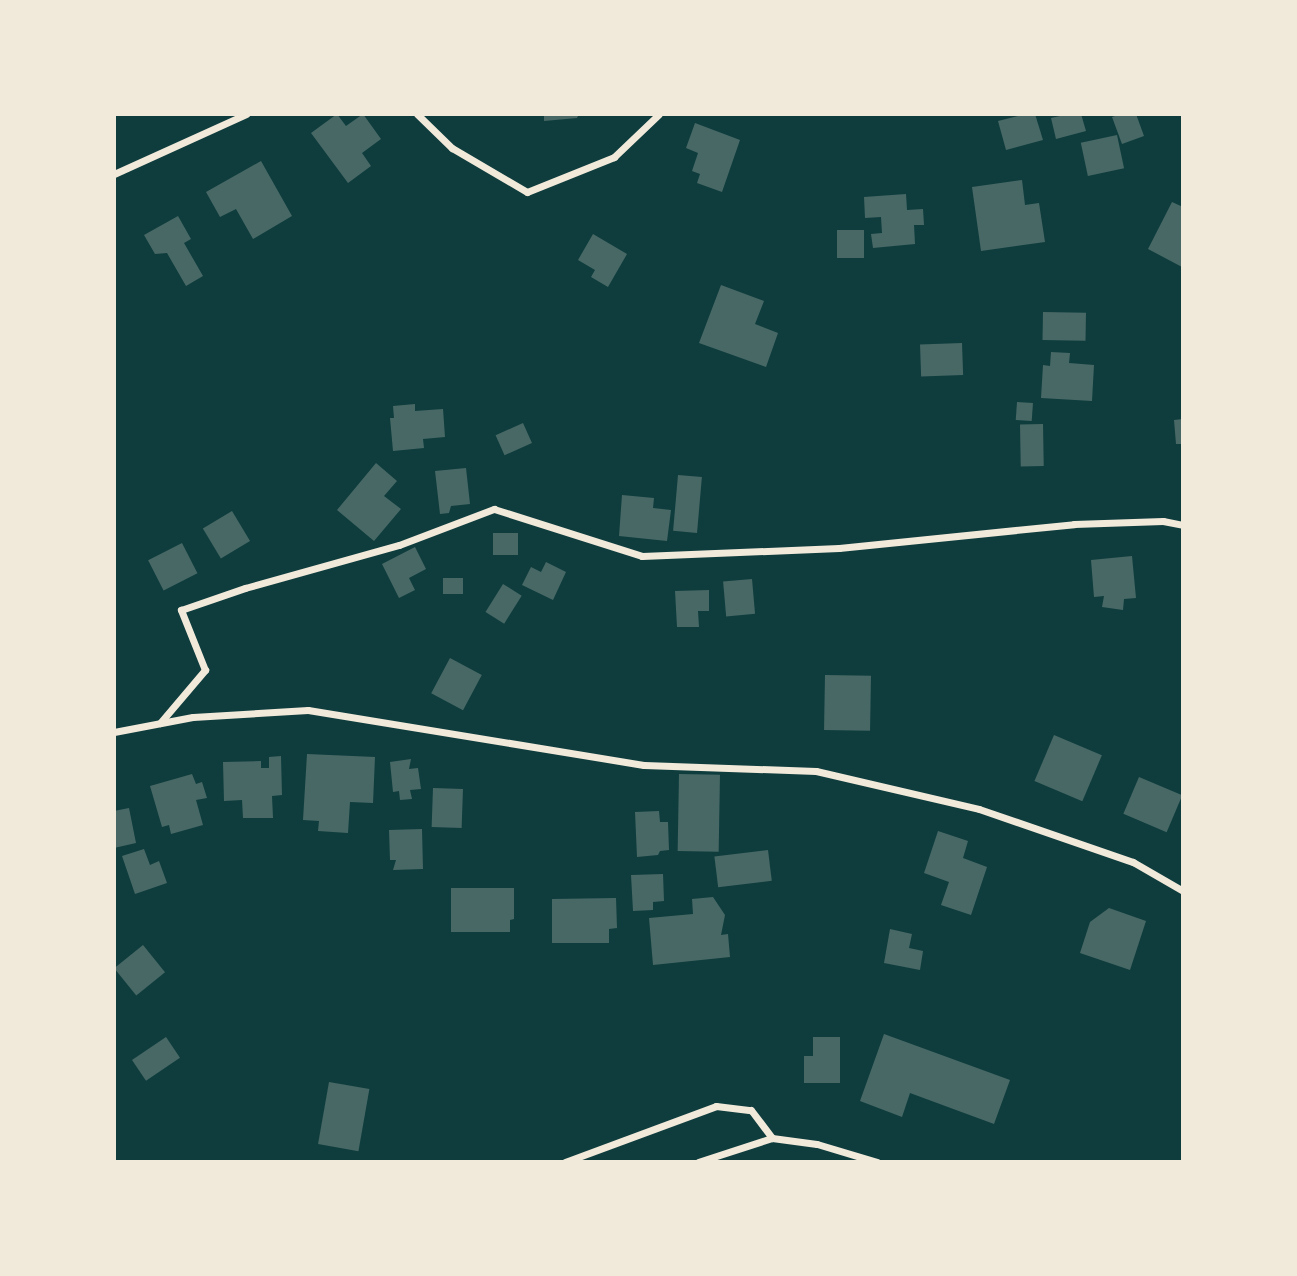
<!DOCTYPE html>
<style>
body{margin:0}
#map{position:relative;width:1297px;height:1276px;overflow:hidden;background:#0f3d3e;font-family:"Archivo Narrow",sans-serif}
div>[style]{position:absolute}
.building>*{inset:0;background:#486865;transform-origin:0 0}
.minor>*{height:7px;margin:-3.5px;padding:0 3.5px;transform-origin:3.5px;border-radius:3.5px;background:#f1e9da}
span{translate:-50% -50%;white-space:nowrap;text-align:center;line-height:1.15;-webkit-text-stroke:5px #f1e9da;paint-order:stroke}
.frame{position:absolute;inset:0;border:116px solid #f1e9da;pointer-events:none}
</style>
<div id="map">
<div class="building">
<div style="clip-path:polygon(337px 114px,346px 126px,363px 114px,381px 139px,362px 153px,371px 166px,348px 183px,311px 133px)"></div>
<div style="clip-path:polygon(544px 114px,579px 114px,577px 118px,544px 121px)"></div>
<div style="clip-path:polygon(1026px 114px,1035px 114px,1043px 140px,1006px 150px,998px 121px)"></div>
<div style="clip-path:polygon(1069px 114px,1081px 114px,1086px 131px,1056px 139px,1051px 118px)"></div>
<div style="clip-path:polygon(1121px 114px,1136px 114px,1144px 136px,1122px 144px,1112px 117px)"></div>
<div style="clip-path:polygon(695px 123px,740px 140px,722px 192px,697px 183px,700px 174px,692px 171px,698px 153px,686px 148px)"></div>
<div style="left:1117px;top:135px;width:34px;height:37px;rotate:78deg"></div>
<div style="clip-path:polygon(261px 161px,292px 216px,253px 239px,236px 209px,220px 217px,206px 192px)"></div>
<div style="clip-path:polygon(1022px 180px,1025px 205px,1039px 203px,1045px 242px,981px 251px,972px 187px)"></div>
<div style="clip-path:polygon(906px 194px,907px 210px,923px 209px,924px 225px,914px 225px,915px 244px,873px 248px,871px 234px,882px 233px,881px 217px,865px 218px,864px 197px)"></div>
<div style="clip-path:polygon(1172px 202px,1183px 207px,1182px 267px,1148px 249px)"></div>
<div style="clip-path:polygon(178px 216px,191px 239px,184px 243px,203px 276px,186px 286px,167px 253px,155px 254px,144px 235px)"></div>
<div style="left:837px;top:230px;width:27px;height:28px"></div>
<div style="clip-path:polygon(593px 234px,627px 254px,608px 287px,591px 277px,595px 270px,578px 260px)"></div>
<div style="clip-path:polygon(721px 285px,764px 301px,755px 324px,778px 333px,766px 367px,699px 343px)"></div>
<div style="left:1043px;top:312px;width:43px;height:28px;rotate:1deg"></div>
<div style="left:962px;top:343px;width:32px;height:42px;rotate:88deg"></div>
<div style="clip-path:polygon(1051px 352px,1070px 353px,1069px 363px,1094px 365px,1092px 401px,1041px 398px,1043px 365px,1050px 366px)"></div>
<div style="left:1017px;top:402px;width:16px;height:18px;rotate:4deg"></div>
<div style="clip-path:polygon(415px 404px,415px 411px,443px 409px,445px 437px,423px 439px,424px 448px,393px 451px,390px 418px,394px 418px,393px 406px)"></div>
<div style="clip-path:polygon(1183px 419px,1183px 444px,1176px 444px,1174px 420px)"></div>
<div style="left:523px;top:423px;width:22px;height:30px;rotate:66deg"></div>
<div style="left:1043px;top:424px;width:42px;height:23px;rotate:89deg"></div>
<div style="clip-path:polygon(376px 463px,397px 481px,384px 496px,401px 509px,374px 541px,337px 510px)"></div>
<div style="clip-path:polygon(466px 468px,470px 504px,451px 506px,449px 513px,440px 514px,435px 471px)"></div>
<div style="left:678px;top:475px;width:24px;height:56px;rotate:5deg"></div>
<div style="clip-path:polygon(622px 495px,654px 498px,653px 508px,671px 510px,667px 541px,619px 536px)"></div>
<div style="left:232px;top:511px;width:35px;height:34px;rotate:59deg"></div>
<div style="left:493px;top:533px;width:25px;height:22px"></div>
<div style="left:182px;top:543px;width:34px;height:38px;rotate:63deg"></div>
<div style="clip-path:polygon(415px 547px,426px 569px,409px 578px,415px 590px,399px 598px,382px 564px)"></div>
<div style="clip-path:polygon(1132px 556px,1136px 598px,1124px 599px,1123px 610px,1102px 607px,1104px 596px,1094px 597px,1091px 560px)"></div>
<div style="clip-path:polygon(546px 562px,566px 572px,553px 600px,522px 585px,531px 567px,541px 572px)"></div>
<div style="left:443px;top:578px;width:20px;height:16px"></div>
<div style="left:752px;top:579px;width:35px;height:29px;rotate:85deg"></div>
<div style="left:503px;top:584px;width:22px;height:33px;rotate:32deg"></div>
<div style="clip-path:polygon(709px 590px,709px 611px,698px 611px,699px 627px,677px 627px,675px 591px)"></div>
<div style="left:450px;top:658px;width:36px;height:40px;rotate:28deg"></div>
<div style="left:825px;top:675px;width:46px;height:55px;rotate:1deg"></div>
<div style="left:1054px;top:735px;width:52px;height:50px;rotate:23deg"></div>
<div style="clip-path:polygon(307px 754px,375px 757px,373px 803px,350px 802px,348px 833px,318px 831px,319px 821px,303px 820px)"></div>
<div style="clip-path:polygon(281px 756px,282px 795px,272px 796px,273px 818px,243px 818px,242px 800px,224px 801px,223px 762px,261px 761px,261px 768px,269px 768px,269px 757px)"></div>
<div style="clip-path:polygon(411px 759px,409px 769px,418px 768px,421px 789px,410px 790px,412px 799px,400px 800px,399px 791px,393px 792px,390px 762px)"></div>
<div style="clip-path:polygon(192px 774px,196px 784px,202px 782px,207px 798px,196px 800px,203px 825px,171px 834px,169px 825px,162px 827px,150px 786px)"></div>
<div style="left:679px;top:774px;width:41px;height:77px;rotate:1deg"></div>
<div style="left:1139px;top:777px;width:47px;height:40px;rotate:23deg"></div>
<div style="left:433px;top:788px;width:30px;height:39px;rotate:2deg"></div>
<div style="clip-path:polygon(129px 808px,136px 843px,114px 848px,114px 811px)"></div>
<div style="clip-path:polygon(659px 811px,660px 822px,668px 822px,669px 850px,660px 851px,658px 855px,637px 857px,635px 812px)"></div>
<div style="clip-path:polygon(422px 829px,423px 869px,393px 870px,396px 860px,390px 860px,389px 830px)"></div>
<div style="clip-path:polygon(938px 831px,968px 841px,963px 858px,987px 867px,971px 915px,941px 905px,949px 882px,924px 873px)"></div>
<div style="clip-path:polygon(144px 849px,150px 865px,159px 861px,167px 883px,135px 894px,122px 856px)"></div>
<div style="left:768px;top:850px;width:31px;height:54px;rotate:83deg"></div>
<div style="clip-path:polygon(663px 874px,664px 901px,653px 902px,653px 910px,633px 911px,631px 875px)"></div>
<div style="clip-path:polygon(451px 888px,514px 888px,514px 919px,510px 920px,510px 932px,451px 932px)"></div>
<div style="clip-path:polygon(713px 897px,725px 915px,721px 935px,728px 934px,730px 957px,653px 965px,649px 918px,693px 914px,692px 899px)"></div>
<div style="clip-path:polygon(616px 898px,617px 928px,609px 929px,609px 943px,552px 943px,552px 899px)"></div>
<div style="clip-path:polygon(1109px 908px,1146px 921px,1130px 970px,1080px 953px,1090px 922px)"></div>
<div style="clip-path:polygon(890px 929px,912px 934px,909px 948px,923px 951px,920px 970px,884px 963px)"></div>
<div style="left:143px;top:945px;width:35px;height:37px;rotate:51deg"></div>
<div style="clip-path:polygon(884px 1034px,1010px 1080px,994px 1124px,910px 1093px,902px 1117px,860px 1101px)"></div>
<div style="left:166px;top:1037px;width:25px;height:41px;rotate:56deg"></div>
<div style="clip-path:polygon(813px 1037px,840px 1037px,840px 1083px,804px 1083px,804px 1056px,813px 1056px)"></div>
<div style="left:329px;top:1082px;width:41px;height:63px;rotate:10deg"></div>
</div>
<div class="minor">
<div style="left:417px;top:114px;width:49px;rotate:44.2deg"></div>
<div style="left:452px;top:148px;width:87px;rotate:30.4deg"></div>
<div style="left:527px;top:192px;width:94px;rotate:-21.9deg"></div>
<div style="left:614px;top:157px;width:62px;rotate:-43.7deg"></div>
<div style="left:114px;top:174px;width:145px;rotate:-24.4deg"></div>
<div style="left:160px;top:723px;width:70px;rotate:-49.7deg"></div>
<div style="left:205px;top:670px;width:65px;rotate:-111.8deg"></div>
<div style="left:181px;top:610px;width:68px;rotate:-19deg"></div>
<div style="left:245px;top:588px;width:160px;rotate:-15.6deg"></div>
<div style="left:399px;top:545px;width:102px;rotate:-20.8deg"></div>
<div style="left:494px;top:509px;width:155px;rotate:17.6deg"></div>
<div style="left:642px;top:556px;width:197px;rotate:-2.3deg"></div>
<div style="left:839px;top:548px;width:236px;rotate:-5.8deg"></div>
<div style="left:1074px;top:524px;width:89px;rotate:-1.9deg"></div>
<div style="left:1163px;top:521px;width:20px;rotate:11deg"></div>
<div style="left:114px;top:732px;width:80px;rotate:-10.8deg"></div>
<div style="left:193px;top:717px;width:115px;rotate:-3.5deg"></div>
<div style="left:308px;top:710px;width:340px;rotate:9.3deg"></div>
<div style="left:644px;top:765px;width:172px;rotate:2deg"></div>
<div style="left:816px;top:771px;width:167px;rotate:13.1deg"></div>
<div style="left:979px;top:809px;width:163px;rotate:19deg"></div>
<div style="left:1133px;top:862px;width:58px;rotate:30.1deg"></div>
<div style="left:565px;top:1162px;width:161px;rotate:-20.3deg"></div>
<div style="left:716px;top:1106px;width:35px;rotate:7deg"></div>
<div style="left:751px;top:1110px;width:35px;rotate:53deg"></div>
<div style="left:698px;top:1162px;width:78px;rotate:-18deg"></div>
<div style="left:772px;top:1138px;width:45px;rotate:7.6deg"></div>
<div style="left:817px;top:1144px;width:63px;rotate:16.7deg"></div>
</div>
<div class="frame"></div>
</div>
